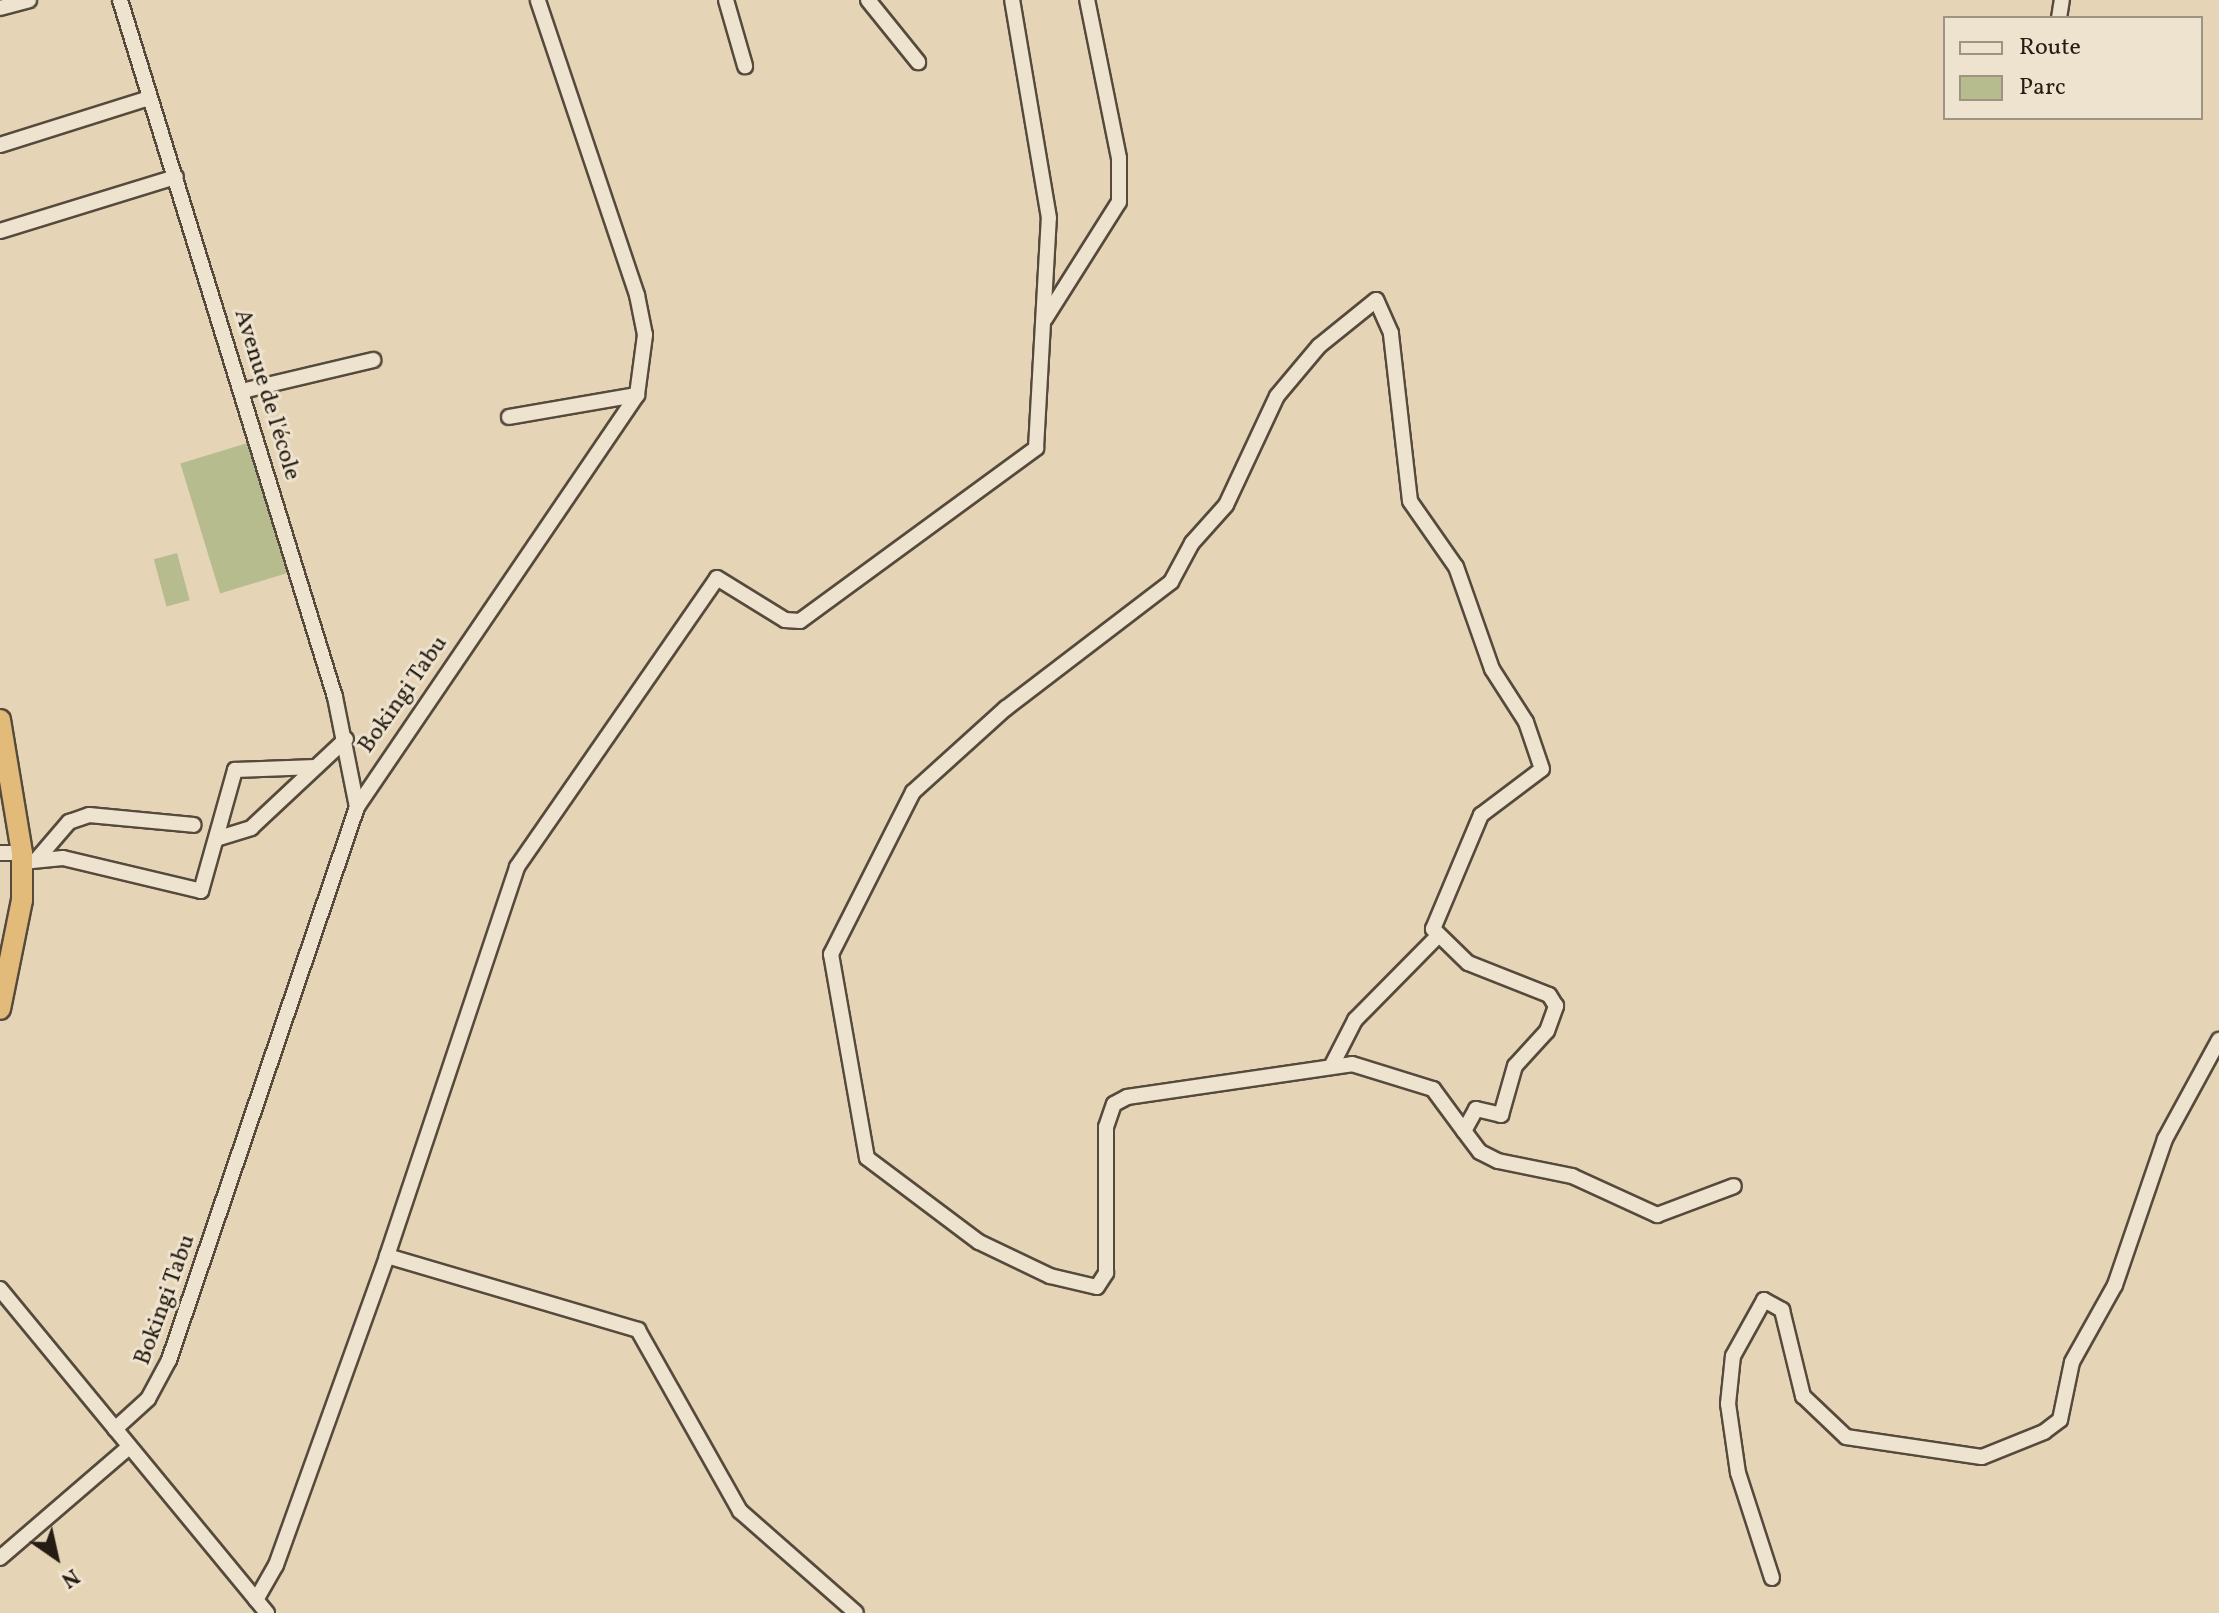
<!DOCTYPE html>
<meta charset="utf-8">
<style>
body{margin:0}
#map{position:relative;width:2219px;height:1613px;overflow:hidden;background:#e5d4b5;font-family:Vollkorn,serif}
div>[style]{position:absolute}
.green>*{inset:0;background:#b6bc8d;transform-origin:0 0}
.roads{filter:drop-shadow(2px 0 #554a3c) drop-shadow(-2px 0 #554a3c) drop-shadow(0 2px #554a3c) drop-shadow(0 -2px #554a3c)}
.minor>*{height:14px;margin:-7px;padding:0 7px;transform-origin:7px;border-radius:7px;background:#eee3cf}
.highway>*{height:20px;margin:-10px;padding:0 10px;transform-origin:10px;border-radius:10px;background:#e2ba7a}
span{translate:-50% -50%;white-space:nowrap;text-align:center;line-height:1.15;-webkit-text-stroke:6px #eee3cf;paint-order:stroke}
.street-label{font-size:24px;color:#251c13}
.legend{position:absolute;left:1943px;top:16px;width:260px;height:104px;box-sizing:border-box;background:#eee3cf;border:2px solid #9e9384;margin:0;padding:10px 14px;list-style:none;font-size:24px;color:#251c13}
.legend li{display:flex;align-items:center;gap:16px;height:40px}
.legend b{width:40px;border:2px solid #9e9384}
.north{position:absolute;left:16px;top:1517px;width:80px;height:80px;-webkit-text-stroke:6px #eee3cf;paint-order:stroke;rotate:146deg;font-size:22px;font-weight:700;line-height:32px;text-align:center;color:#251c13}
.north::after{content:'';display:block;margin:auto;width:28px;height:36px;background:#251c13;clip-path:polygon(50% 0,100% 100%,50% 72%,0 100%)}
</style>
<div id="map">
<div class="green">
<div style="left:254px;top:441px;width:136px;height:77px;rotate:73deg"></div>
<div style="left:177px;top:553px;width:49px;height:24px;rotate:75deg"></div>
</div>
<div class="roads">
<div class="minor">
<div style="left:120px;top:0;width:729px;rotate:72.86deg"></div>
<div style="left:335px;top:697px;width:112px;rotate:78.7deg"></div>
<div style="left:726px;top:0;width:69px;rotate:73.9deg"></div>
<div style="left:868px;top:0;width:80px;rotate:51.1deg"></div>
<div style="left:0;top:8px;width:30px;rotate:-15deg"></div>
<div style="left:2059px;top:18px;width:18px;rotate:-81deg"></div>
<div style="left:0;top:145px;width:156px;rotate:-17.5deg"></div>
<div style="left:0;top:231px;width:184px;rotate:-17.1deg"></div>
<div style="left:1045px;top:319px;width:138px;rotate:-57.7deg"></div>
<div style="left:1119px;top:202px;width:44px;rotate:-90deg"></div>
<div style="left:1119px;top:158px;width:161px;rotate:-101.4deg"></div>
<div style="left:242px;top:391px;width:135px;rotate:-13.3deg"></div>
<div style="left:509px;top:417px;width:130px;rotate:-9.8deg"></div>
<div style="left:219px;top:838px;width:34px;rotate:-17deg"></div>
<div style="left:251px;top:828px;width:130px;rotate:-43.1deg"></div>
<div style="left:0;top:853px;width:22px"></div>
<div style="left:38px;top:858px;width:48px;rotate:-49.3deg"></div>
<div style="left:69px;top:822px;width:21px;rotate:-19deg"></div>
<div style="left:89px;top:815px;width:105px;rotate:5.4deg"></div>
<div style="left:22px;top:862px;width:41px;rotate:-5.6deg"></div>
<div style="left:63px;top:858px;width:142px;rotate:13.4deg"></div>
<div style="left:201px;top:891px;width:126px;rotate:-74.3deg"></div>
<div style="left:235px;top:770px;width:81px;rotate:-2.1deg"></div>
<div style="left:1332px;top:1065px;width:51px;rotate:-62.9deg"></div>
<div style="left:1355px;top:1020px;width:115px;rotate:-45.4deg"></div>
<div style="left:1464px;top:1131px;width:25px;rotate:-61deg"></div>
<div style="left:1476px;top:1109px;width:26px;rotate:13deg"></div>
<div style="left:1501px;top:1115px;width:51px;rotate:-74.1deg"></div>
<div style="left:1515px;top:1066px;width:47px;rotate:-47.6deg"></div>
<div style="left:1547px;top:1031px;width:27px;rotate:-70deg"></div>
<div style="left:1556px;top:1006px;width:13px;rotate:-122deg"></div>
<div style="left:1549px;top:995px;width:87px;rotate:-158.4deg"></div>
<div style="left:1468px;top:963px;width:49px;rotate:-135.8deg"></div>
<div style="left:1433px;top:929px;width:124px;rotate:-67.2deg"></div>
<div style="left:1481px;top:815px;width:76px;rotate:-37deg"></div>
<div style="left:1542px;top:769px;width:50px;rotate:-108.8deg"></div>
<div style="left:1526px;top:722px;width:63px;rotate:-122.7deg"></div>
<div style="left:1492px;top:669px;width:108px;rotate:-109.4deg"></div>
<div style="left:1456px;top:567px;width:80px;rotate:-124.9deg"></div>
<div style="left:1410px;top:501px;width:169px;rotate:-96.5deg"></div>
<div style="left:1391px;top:333px;width:36px;rotate:-114deg"></div>
<div style="left:1376px;top:300px;width:73px;rotate:141.1deg"></div>
<div style="left:1319px;top:346px;width:65px;rotate:130deg"></div>
<div style="left:1277px;top:396px;width:120px;rotate:115.1deg"></div>
<div style="left:1226px;top:505px;width:51px;rotate:131.8deg"></div>
<div style="left:1192px;top:543px;width:44px;rotate:118.3deg"></div>
<div style="left:1171px;top:582px;width:208px;rotate:142.6deg"></div>
<div style="left:1006px;top:708px;width:125px;rotate:137.9deg"></div>
<div style="left:913px;top:792px;width:182px;rotate:116.8deg"></div>
<div style="left:831px;top:954px;width:207px;rotate:80deg"></div>
<div style="left:867px;top:1158px;width:140px;rotate:36.9deg"></div>
<div style="left:979px;top:1242px;width:79px;rotate:25.6deg"></div>
<div style="left:1050px;top:1276px;width:48px;rotate:13.2deg"></div>
<div style="left:1097px;top:1287px;width:17px;rotate:-57deg"></div>
<div style="left:1106px;top:1273px;width:146px;rotate:-90deg"></div>
<div style="left:1106px;top:1127px;width:24px;rotate:-71deg"></div>
<div style="left:1114px;top:1104px;width:15px;rotate:-28deg"></div>
<div style="left:1127px;top:1097px;width:227px;rotate:-8.3deg"></div>
<div style="left:1352px;top:1064px;width:85px;rotate:17.2deg"></div>
<div style="left:1433px;top:1089px;width:52px;rotate:53.6deg"></div>
<div style="left:1464px;top:1131px;width:26px;rotate:53deg"></div>
<div style="left:1480px;top:1152px;width:20px;rotate:27deg"></div>
<div style="left:1498px;top:1161px;width:76px;rotate:11.5deg"></div>
<div style="left:1572px;top:1176px;width:94px;rotate:24.6deg"></div>
<div style="left:1657px;top:1215px;width:82px;rotate:-20.6deg"></div>
<div style="left:387px;top:1256px;width:262px;rotate:16.4deg"></div>
<div style="left:638px;top:1330px;width:208px;rotate:60.6deg"></div>
<div style="left:740px;top:1511px;width:154px;rotate:41.3deg"></div>
<div style="left:0;top:1289px;width:420px;rotate:50.5deg"></div>
<div style="left:115px;top:1429px;width:45px;rotate:-42.3deg"></div>
<div style="left:148px;top:1399px;width:44px;rotate:-61.7deg"></div>
<div style="left:169px;top:1360px;width:584px;rotate:-71.22deg"></div>
<div style="left:357px;top:807px;width:498px;rotate:-55.8deg"></div>
<div style="left:637px;top:395px;width:61px;rotate:-82.4deg"></div>
<div style="left:645px;top:335px;width:41px;rotate:-101.3deg"></div>
<div style="left:637px;top:295px;width:311px;rotate:-108.6deg"></div>
<div style="left:0;top:1558px;width:170px;rotate:-40.7deg"></div>
<div style="left:1772px;top:1578px;width:110px;rotate:-107.9deg"></div>
<div style="left:1738px;top:1473px;width:70px;rotate:-98.2deg"></div>
<div style="left:1728px;top:1404px;width:48px;rotate:-84.1deg"></div>
<div style="left:1733px;top:1356px;width:64px;rotate:-61deg"></div>
<div style="left:1764px;top:1300px;width:21px;rotate:29deg"></div>
<div style="left:1782px;top:1310px;width:89px;rotate:76.3deg"></div>
<div style="left:1803px;top:1396px;width:59px;rotate:43.6deg"></div>
<div style="left:1846px;top:1437px;width:137px;rotate:8.4deg"></div>
<div style="left:1982px;top:1457px;width:67px;rotate:-22deg"></div>
<div style="left:2044px;top:1432px;width:20px;rotate:-37deg"></div>
<div style="left:2060px;top:1420px;width:59px;rotate:-78.3deg"></div>
<div style="left:2072px;top:1362px;width:88px;rotate:-60.8deg"></div>
<div style="left:2115px;top:1285px;width:154px;rotate:-71.1deg"></div>
<div style="left:2165px;top:1139px;width:113px;rotate:-61.4deg"></div>
<div style="left:256px;top:1600px;width:40px;rotate:-60.3deg"></div>
<div style="left:276px;top:1565px;width:328px;rotate:-70.2deg"></div>
<div style="left:387px;top:1256px;width:410px;rotate:-71.5deg"></div>
<div style="left:517px;top:867px;width:351px;rotate:-55.3deg"></div>
<div style="left:717px;top:578px;width:80px;rotate:31.7deg"></div>
<div style="left:785px;top:620px;width:15px;rotate:4deg"></div>
<div style="left:800px;top:621px;width:293px;rotate:-36.2deg"></div>
<div style="left:1036px;top:448px;width:230px;rotate:-86.8deg"></div>
<div style="left:1049px;top:218px;width:221px;rotate:-99.6deg"></div>
</div>
<div class="highway">
<div style="left:0;top:720px;width:135px;rotate:80.6deg"></div>
<div style="left:22px;top:853px;width:47px;rotate:90deg"></div>
<div style="left:22px;top:900px;width:111px;rotate:101.4deg"></div>
</div>
</div>
<div class="street-label">
<span style="left:266px;top:395px;rotate:73deg">Avenue de l'école</span>
<span style="left:404px;top:695px;rotate:-55deg">Bokingi Tabu</span>
<span style="left:166px;top:1300px;rotate:-70deg">Bokingi Tabu</span>
</div>
<ul class="legend">
<li><b style="height:10px;background:#eee3cf"></b>Route</li>
<li><b style="height:22px;background:#b6bc8d"></b>Parc</li>
</ul>
<div class="north">N</div>
</div>
